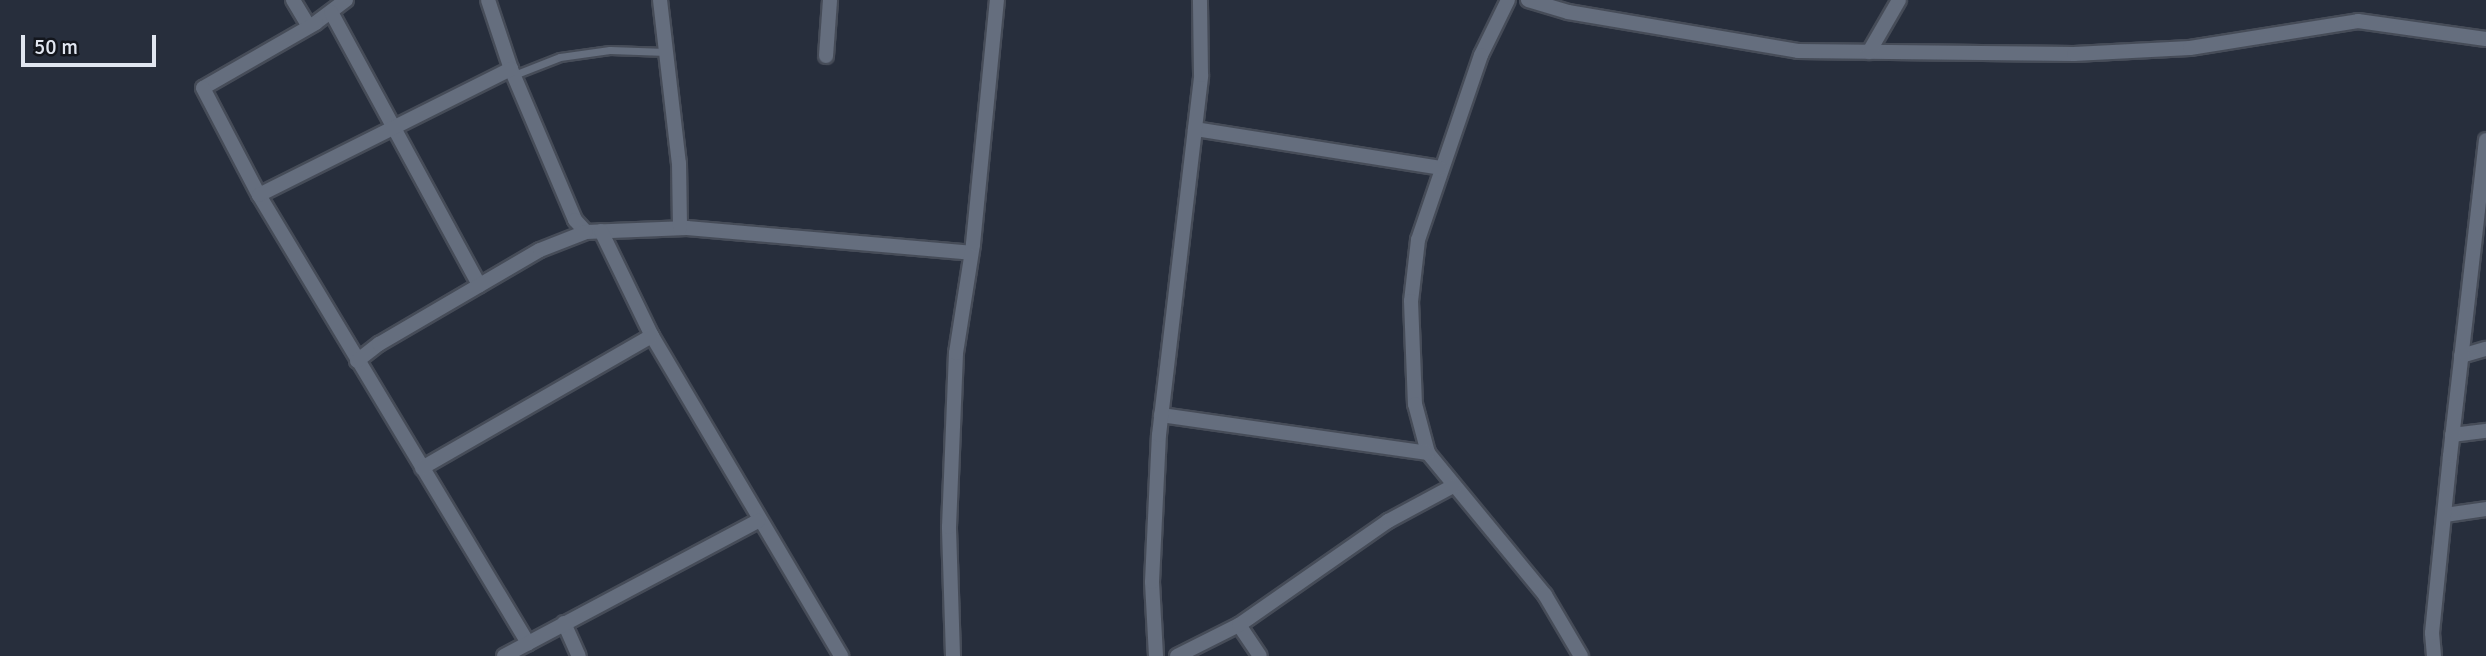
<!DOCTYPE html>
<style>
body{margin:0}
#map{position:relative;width:2486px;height:656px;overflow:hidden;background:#272e3c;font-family:Signika,sans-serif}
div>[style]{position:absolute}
.roads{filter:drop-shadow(2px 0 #464c58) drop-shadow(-2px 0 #464c58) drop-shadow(0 2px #464c58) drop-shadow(0 -2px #464c58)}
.service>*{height:7px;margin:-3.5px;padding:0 3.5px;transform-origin:3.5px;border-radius:3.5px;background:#656e7e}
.minor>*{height:14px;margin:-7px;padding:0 7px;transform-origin:7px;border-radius:7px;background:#656e7e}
span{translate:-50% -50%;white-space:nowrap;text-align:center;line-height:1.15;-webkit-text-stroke:5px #13161d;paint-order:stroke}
.scale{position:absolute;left:21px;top:35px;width:135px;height:32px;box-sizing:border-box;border:4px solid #e1e6f0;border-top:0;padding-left:9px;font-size:21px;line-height:24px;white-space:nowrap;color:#e1e6f0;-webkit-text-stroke:5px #13161d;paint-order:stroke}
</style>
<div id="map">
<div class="roads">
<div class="service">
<div style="left:514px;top:75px;width:49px;rotate:-21.4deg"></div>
<div style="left:560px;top:57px;width:50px;rotate:-8deg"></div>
<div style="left:610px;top:50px;width:56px;rotate:2deg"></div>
</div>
<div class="minor">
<div style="left:293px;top:0;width:31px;rotate:59deg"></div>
<div style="left:346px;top:0;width:38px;rotate:143deg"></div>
<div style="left:316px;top:23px;width:130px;rotate:150.1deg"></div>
<div style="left:203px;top:88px;width:121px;rotate:62.4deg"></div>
<div style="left:259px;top:195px;width:523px;rotate:59.02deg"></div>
<div style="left:488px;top:0;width:73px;rotate:71.6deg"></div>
<div style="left:511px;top:69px;width:164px;rotate:67deg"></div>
<div style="left:575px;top:220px;width:16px;rotate:47deg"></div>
<div style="left:586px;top:232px;width:101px;rotate:-2.3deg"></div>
<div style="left:687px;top:228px;width:285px;rotate:5deg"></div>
<div style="left:660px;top:0;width:164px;rotate:83.4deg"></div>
<div style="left:679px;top:163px;width:65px;rotate:89.1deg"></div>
<div style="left:1508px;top:0;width:61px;rotate:116.1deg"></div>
<div style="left:1481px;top:55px;width:195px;rotate:108.8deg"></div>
<div style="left:1418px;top:240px;width:61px;rotate:96.5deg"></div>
<div style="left:1411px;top:301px;width:103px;rotate:87.8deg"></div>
<div style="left:1415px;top:404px;width:51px;rotate:75.1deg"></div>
<div style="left:1428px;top:453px;width:184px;rotate:50.5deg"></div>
<div style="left:1545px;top:595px;width:71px;rotate:59.5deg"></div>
<div style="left:1528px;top:0;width:42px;rotate:16.7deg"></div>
<div style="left:1568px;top:12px;width:233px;rotate:9.6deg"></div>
<div style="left:1798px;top:51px;width:276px;rotate:0.6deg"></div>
<div style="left:2074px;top:54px;width:116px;rotate:-3deg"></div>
<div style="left:2190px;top:48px;width:170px;rotate:-9.1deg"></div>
<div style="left:2358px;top:21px;width:129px;rotate:8deg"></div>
<div style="left:331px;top:12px;width:311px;rotate:61.5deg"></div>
<div style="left:1869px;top:52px;width:60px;rotate:-60deg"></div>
<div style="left:826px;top:56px;width:56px;rotate:-85.9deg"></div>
<div style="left:1195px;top:129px;width:248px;rotate:9deg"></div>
<div style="left:259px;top:195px;width:282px;rotate:-26.6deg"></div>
<div style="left:601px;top:231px;width:117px;rotate:64.1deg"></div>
<div style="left:652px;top:336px;width:372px;rotate:59.4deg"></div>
<div style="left:2461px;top:356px;width:26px;rotate:-16deg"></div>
<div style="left:357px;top:361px;width:28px;rotate:-38deg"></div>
<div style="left:379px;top:344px;width:186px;rotate:-30.3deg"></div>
<div style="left:540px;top:250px;width:49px;rotate:-21.4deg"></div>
<div style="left:1161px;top:415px;width:270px;rotate:8.1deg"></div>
<div style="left:2452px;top:435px;width:34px;rotate:-7deg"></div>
<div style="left:422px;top:468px;width:265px;rotate:-29.9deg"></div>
<div style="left:2445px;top:515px;width:41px;rotate:-8.3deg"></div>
<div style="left:564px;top:623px;width:36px;rotate:66deg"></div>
<div style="left:1239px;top:625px;width:37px;rotate:56deg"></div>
<div style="left:504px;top:656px;width:288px;rotate:-28deg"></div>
<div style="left:953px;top:656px;width:129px;rotate:-91.8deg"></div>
<div style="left:949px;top:527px;width:174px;rotate:-87.7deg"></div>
<div style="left:956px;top:353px;width:110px;rotate:-81.1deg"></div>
<div style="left:973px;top:244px;width:245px;rotate:-84.4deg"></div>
<div style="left:1156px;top:656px;width:74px;rotate:-93.1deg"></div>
<div style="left:1152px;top:582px;width:147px;rotate:-87.3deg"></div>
<div style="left:1159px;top:435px;width:362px;rotate:-83.3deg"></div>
<div style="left:1201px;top:75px;width:75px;rotate:-90.8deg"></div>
<div style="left:1177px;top:656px;width:69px;rotate:-26.6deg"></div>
<div style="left:1239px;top:625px;width:182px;rotate:-34.9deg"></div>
<div style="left:1388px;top:521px;width:74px;rotate:-28.3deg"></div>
<div style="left:2434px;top:656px;width:23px;rotate:-95deg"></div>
<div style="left:2432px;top:633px;width:178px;rotate:-84.2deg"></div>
<div style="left:2450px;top:456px;width:318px;rotate:-83.5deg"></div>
</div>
</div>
<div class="scale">50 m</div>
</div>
